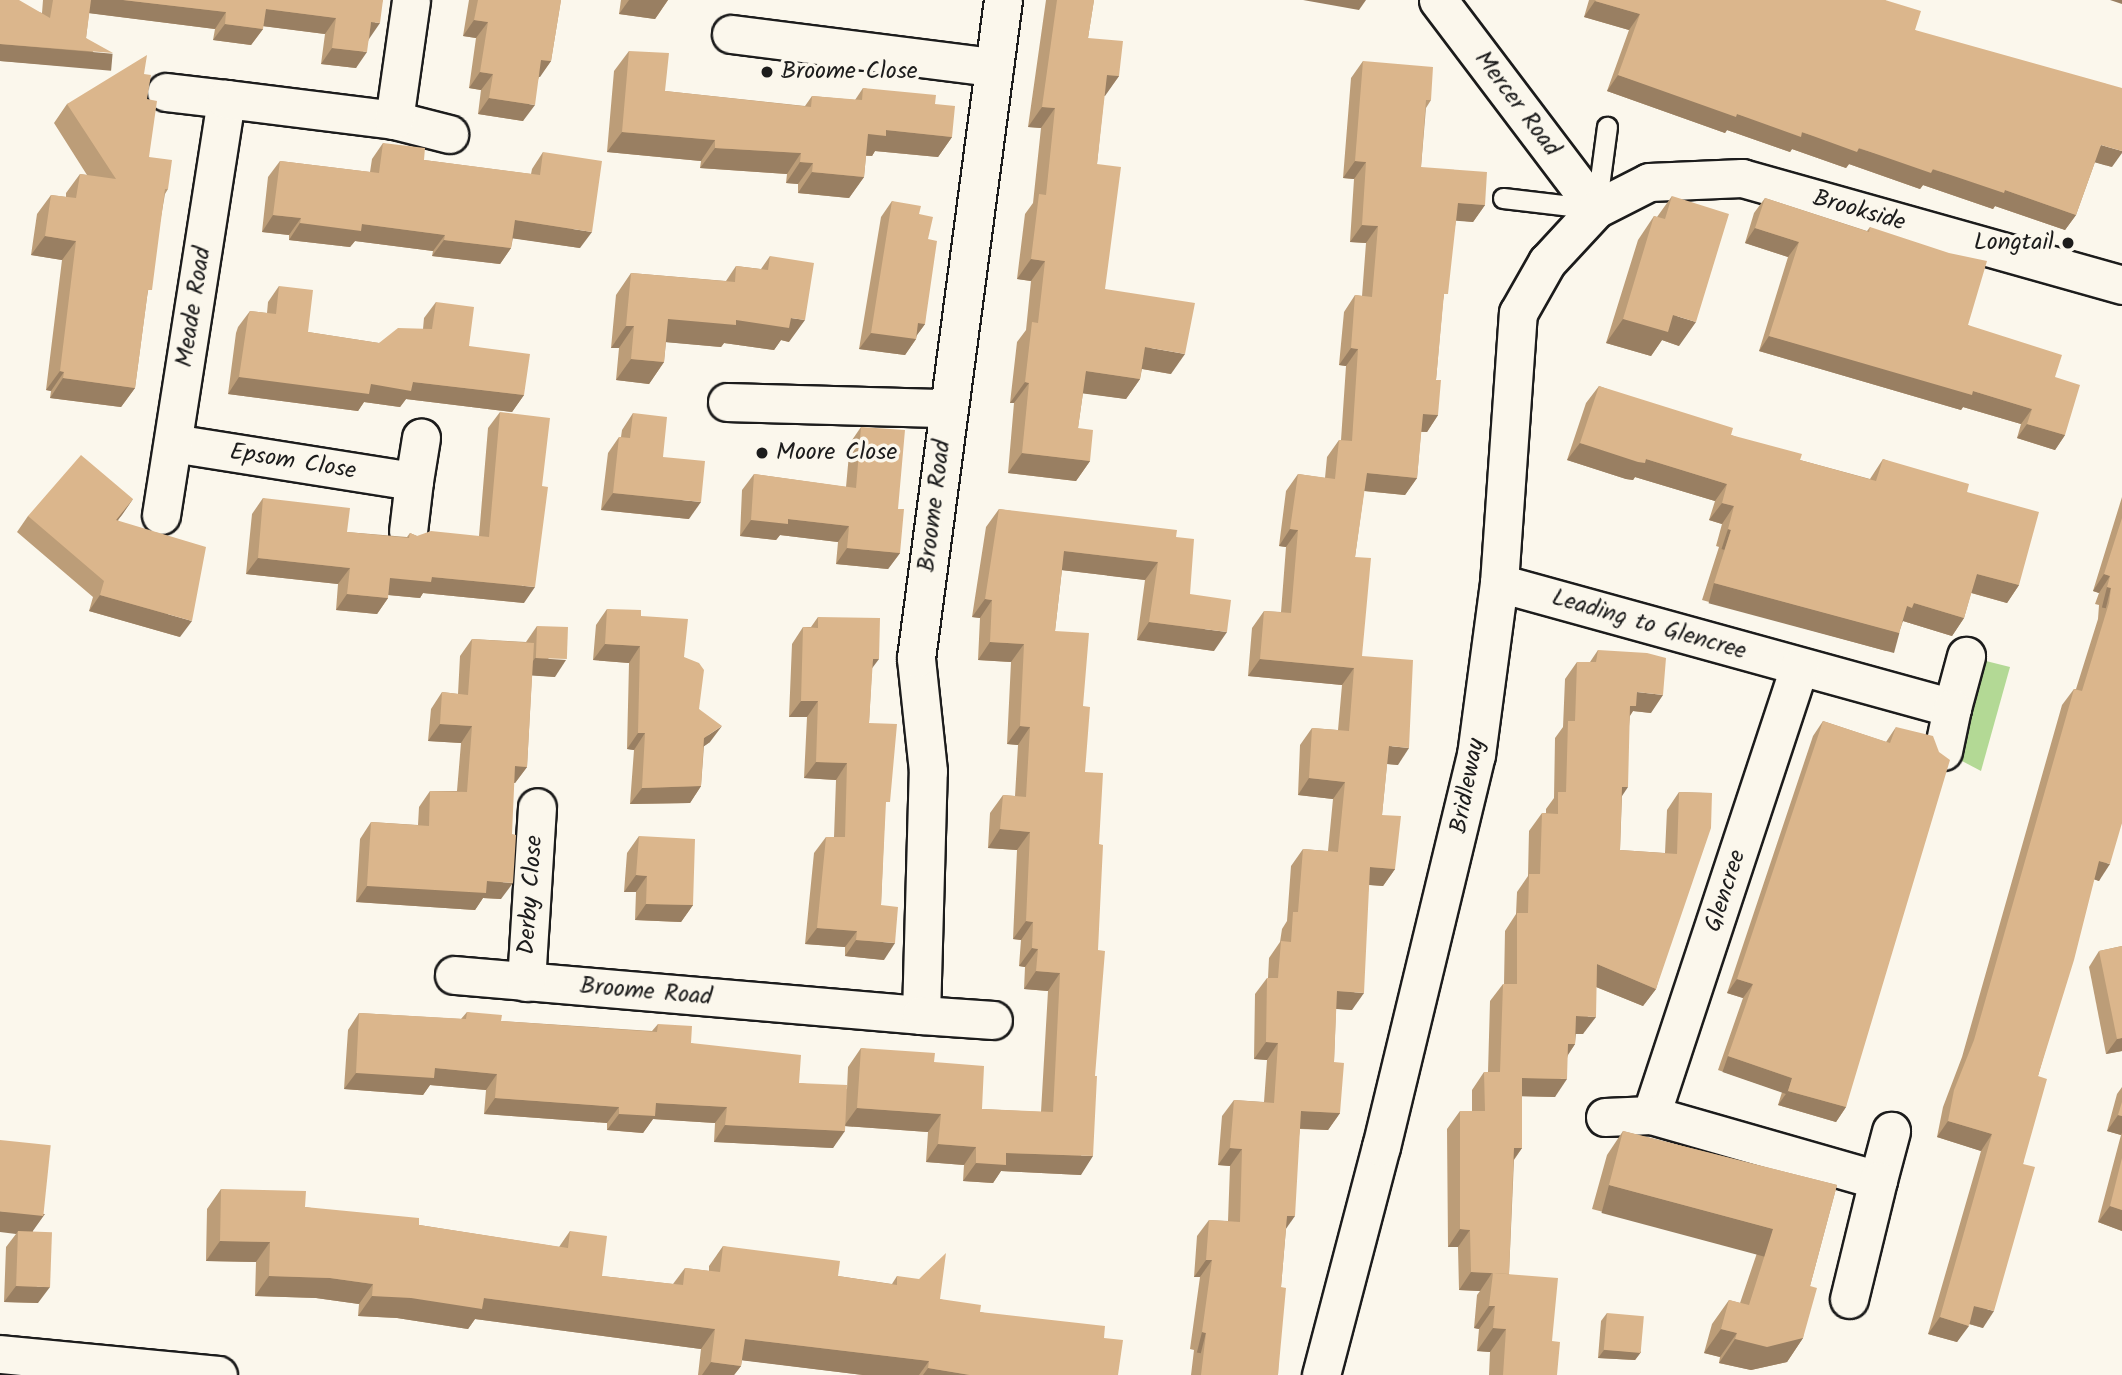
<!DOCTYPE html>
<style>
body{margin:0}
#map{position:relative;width:2122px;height:1375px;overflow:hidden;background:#fbf7ec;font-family:Kalam,sans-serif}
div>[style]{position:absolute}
.green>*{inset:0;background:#b3d995}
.roads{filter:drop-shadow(2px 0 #1c1c1c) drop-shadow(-2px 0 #1c1c1c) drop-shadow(0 2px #1c1c1c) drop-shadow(0 -2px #1c1c1c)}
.lane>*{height:19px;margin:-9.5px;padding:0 9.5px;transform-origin:9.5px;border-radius:9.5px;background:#fbf7ec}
.street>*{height:37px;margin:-18.5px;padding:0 18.5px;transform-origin:18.5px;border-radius:18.5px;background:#fbf7ec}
.wall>*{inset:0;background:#bc9d78}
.shaded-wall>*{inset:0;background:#997f62;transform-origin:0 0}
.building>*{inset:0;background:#dbb68c;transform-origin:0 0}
.dots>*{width:19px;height:19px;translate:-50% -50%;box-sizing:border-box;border:4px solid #fbf7ec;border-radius:50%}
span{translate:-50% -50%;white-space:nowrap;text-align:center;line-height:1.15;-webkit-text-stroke:7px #fbf7ec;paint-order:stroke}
.poi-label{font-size:24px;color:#1c1c1c}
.left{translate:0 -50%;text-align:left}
.right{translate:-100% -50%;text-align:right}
.street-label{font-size:24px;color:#1c1c1c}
</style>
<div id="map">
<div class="green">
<div style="clip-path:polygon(1966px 656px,2010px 667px,1981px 771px,1943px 751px)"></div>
</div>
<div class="roads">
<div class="lane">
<div style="left:1503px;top:198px;width:94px;rotate:6.7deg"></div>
<div style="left:1596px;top:209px;width:83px;rotate:-82.4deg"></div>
</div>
<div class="street">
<div style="left:1438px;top:0;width:262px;rotate:52.9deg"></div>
<div style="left:731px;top:34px;width:265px;rotate:7.2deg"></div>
<div style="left:166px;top:92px;width:60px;rotate:6.7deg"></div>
<div style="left:394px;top:120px;width:57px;rotate:14.3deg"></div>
<div style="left:727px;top:402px;width:220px;rotate:1.6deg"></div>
<div style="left:173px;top:443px;width:244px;rotate:9deg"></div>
<div style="left:414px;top:481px;width:50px;rotate:96.8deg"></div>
<div style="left:414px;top:481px;width:44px;rotate:-80.8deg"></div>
<div style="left:161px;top:515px;width:421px;rotate:-81.1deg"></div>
<div style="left:226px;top:99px;width:169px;rotate:7.1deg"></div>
<div style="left:394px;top:120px;width:121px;rotate:-81.9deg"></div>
<div style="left:1499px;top:583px;width:470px;rotate:15.4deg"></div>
<div style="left:1952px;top:708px;width:54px;rotate:-74.9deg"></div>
<div style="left:1943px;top:751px;width:44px;rotate:-78.2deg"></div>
<div style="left:454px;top:975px;width:469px;rotate:4.9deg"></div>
<div style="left:921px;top:1015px;width:244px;rotate:-88.4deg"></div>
<div style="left:928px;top:771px;width:114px;rotate:-96.1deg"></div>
<div style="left:916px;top:658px;width:664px;rotate:-82.47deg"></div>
<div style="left:526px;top:982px;width:175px;rotate:-86.4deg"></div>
<div style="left:921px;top:1015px;width:72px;rotate:4deg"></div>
<div style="left:1651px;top:1115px;width:472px;rotate:-71.7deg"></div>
<div style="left:1605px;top:1117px;width:46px;rotate:-2.5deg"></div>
<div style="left:1651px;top:1115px;width:236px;rotate:16deg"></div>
<div style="left:1878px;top:1180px;width:51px;rotate:-75.1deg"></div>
<div style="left:1849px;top:1299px;width:122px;rotate:-76.3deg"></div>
<div style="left:0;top:1354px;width:219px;rotate:5.5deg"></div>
<div style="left:1321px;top:1375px;width:236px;rotate:-75.3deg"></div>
<div style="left:1381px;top:1147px;width:403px;rotate:-76.4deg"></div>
<div style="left:1476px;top:755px;width:174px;rotate:-82.4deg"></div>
<div style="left:1499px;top:583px;width:271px;rotate:-86deg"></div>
<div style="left:1518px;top:313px;width:59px;rotate:-60.4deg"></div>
<div style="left:1547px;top:262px;width:72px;rotate:-47.2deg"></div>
<div style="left:1596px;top:209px;width:59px;rotate:-27deg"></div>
<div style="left:1649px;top:182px;width:93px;rotate:-2.5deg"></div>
<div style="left:1742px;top:178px;width:395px;rotate:15.7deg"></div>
</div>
</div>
<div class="wall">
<div style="clip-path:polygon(0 0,42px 13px,43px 0,383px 0,369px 39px,356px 68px,321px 64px,325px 34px,263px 26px,263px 29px,251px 45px,213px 40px,215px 29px,89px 13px,86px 38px,102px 69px,0 61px)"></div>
<div style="clip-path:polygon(469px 0,561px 0,551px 61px,539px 77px,523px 121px,478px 114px,481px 90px,469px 88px,476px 38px,463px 36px)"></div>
<div style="clip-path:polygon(621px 0,668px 0,655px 19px,619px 14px)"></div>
<div style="clip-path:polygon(1046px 0,1094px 0,1088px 38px,1119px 76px,1104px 96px,1097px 164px,1105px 289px,1171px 374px,1142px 369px,1140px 379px,1126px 399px,1083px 393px,1078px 428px,1090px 461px,1076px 481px,1008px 473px,1014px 403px,1010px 403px,1017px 342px,1026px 330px,1031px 281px,1017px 279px,1025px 214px,1033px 203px,1041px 128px,1028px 127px)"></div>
<div style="clip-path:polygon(1589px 0,1885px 0,1915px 30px,2112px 167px,2095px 162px,2076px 215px,2065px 230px,1995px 206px,1993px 209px,1923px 185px,1920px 189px,1849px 164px,1846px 168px,1792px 149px,1790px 152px,1727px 130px,1725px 133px,1607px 91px,1629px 30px,1584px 17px)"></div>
<div style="clip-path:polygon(629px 51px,665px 91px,805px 106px,812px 96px,855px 100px,863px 88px,935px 104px,952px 137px,938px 157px,875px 151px,872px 156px,866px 156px,864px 177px,849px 198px,798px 193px,798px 184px,786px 183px,787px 174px,700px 168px,701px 161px,607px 152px,614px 71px)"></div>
<div style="clip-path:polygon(1363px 61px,1431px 100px,1426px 108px,1421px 167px,1485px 205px,1473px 222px,1456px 220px,1443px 301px,1436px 380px,1438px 415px,1427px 432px,1421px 432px,1417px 478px,1405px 495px,1364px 491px,1355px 557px,1362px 656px,1398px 765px,1387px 764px,1382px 815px,1395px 869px,1383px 886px,1369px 885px,1352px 1010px,1336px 1009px,1334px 1062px,1340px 1113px,1328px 1130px,1300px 1129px,1286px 1229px,1281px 1287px,1278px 1375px,1191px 1375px,1194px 1350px,1190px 1349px,1200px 1277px,1194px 1277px,1197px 1236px,1209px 1220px,1228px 1221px,1230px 1166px,1218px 1165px,1222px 1116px,1234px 1100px,1264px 1102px,1267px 1060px,1254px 1059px,1255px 994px,1267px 978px,1268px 978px,1269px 958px,1280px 942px,1282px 929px,1287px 921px,1291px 866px,1303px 849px,1328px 851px,1333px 799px,1298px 795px,1300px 745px,1312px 728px,1338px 730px,1342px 685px,1248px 676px,1252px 628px,1264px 611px,1281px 612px,1286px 547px,1279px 546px,1286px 491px,1298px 474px,1325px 478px,1327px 457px,1339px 440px,1341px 440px,1346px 366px,1339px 365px,1344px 312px,1355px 295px,1362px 296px,1366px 243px,1350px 242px,1354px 179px,1343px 178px,1351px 78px)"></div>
<div style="clip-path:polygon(144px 74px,147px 99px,149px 157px,168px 189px,165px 194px,147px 297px,135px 388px,121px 407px,50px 398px,51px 391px,46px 390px,62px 260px,31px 255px,37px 214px,51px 195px,66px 197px,66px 193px,80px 174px,87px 175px,54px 123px,67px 104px)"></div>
<div style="clip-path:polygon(383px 143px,424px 160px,531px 174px,532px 169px,543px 152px,580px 248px,513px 238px,511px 248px,500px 264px,432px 256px,433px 251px,355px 241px,350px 247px,289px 240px,289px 235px,262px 232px,268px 177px,280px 161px,370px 172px,372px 159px)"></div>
<div style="clip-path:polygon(1672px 196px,1679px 346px,1662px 340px,1651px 356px,1606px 343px,1638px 240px,1654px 216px,1657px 217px)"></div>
<div style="clip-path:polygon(1765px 198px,1867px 231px,1870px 227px,1968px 325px,2055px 377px,2065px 435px,2055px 450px,2017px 438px,2021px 424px,1963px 407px,1961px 410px,1759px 351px,1788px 257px,1745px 243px,1754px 213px)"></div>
<div style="clip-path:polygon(892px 201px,919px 214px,928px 239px,925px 324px,917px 335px,916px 339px,905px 355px,859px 349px,881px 217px)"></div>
<div style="clip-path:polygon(770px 256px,789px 342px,781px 340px,774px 350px,724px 343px,721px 347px,666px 342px,664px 362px,649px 384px,616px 380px,619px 348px,611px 348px,616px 295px,631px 273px,726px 281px,736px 266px,761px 269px)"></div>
<div style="clip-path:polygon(279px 286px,308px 332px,379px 343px,423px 329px,424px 318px,436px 302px,469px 346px,524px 395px,512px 412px,406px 399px,400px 407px,364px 402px,358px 411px,228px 394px,236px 333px,238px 327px,250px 311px,267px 313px,268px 302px)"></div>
<div style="clip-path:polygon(1599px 386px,1731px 435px,1800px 460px,1870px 479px,1883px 459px,1967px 492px,2019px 585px,2007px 603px,1971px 593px,1964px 618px,1952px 636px,1903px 621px,1899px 633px,1886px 651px,1702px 600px,1719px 547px,1716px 546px,1722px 524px,1709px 520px,1715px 501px,1635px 477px,1633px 480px,1626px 479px,1567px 460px,1586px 403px)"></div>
<div style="clip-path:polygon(500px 412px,524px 603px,423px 593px,420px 598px,388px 595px,388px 598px,377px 614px,336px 610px,338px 584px,246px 574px,252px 514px,263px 498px,347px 532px,407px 537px,410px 533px,417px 536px,479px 536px,488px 428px)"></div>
<div style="clip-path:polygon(633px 413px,663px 457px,689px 519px,601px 510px,608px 453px,619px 437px,621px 437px,622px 430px)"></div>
<div style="clip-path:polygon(861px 427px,898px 509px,900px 553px,888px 569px,836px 564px,838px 542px,780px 535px,776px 540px,740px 536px,742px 490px,754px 474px,846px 487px,850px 443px)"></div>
<div style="clip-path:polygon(2122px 497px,2122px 822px,2099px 881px,2094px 879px,2038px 1076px,2023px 1164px,1983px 1328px,1969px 1324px,1957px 1342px,1928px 1334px,1981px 1151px,1937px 1137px,1943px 1107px,1962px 1057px,2062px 705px,2074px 689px,2076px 689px,2098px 619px,2099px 605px,2095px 604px,2099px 593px,2093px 591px)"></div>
<div style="clip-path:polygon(133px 499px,118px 520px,180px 637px,89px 611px,93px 597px,17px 532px,28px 516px)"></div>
<div style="clip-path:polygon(999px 509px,1176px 537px,1190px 594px,1214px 651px,1137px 640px,1145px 580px,1062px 570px,1055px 631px,1083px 706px,1085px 772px,1081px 1175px,1001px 1171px,993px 1183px,963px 1181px,964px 1165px,926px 1162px,928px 1132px,845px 1126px,833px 1148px,714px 1142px,715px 1123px,653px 1119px,643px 1133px,607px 1130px,607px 1123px,484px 1114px,486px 1090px,430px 1085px,423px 1095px,344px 1089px,348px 1030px,359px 1013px,461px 1019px,467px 1012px,501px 1021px,652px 1031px,658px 1024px,691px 1043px,799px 1083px,847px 1089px,848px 1067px,861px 1048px,934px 1062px,982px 1109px,1041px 1112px,1048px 991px,1024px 989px,1025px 967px,1019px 966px,1021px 940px,1013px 939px,1017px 850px,988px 848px,990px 813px,1003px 795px,1015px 796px,1018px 745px,1007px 744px,1011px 662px,978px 660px,980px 618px,972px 617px,986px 527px)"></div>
<div style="clip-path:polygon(607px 609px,641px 616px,684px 657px,699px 709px,710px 742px,704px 746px,701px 786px,690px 803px,630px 804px,634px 750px,627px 749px,629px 663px,593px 660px,596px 625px)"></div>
<div style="clip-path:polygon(818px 617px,872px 668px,869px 723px,885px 808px,881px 905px,884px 960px,845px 956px,845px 947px,805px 944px,814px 853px,826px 837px,834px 837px,836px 780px,804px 778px,807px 717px,789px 717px,792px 644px,803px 627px,811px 627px)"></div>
<div style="clip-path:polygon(537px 626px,555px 677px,532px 675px,527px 767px,515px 783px,514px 783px,501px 899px,483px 898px,475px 910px,356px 902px,360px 839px,371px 822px,418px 825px,419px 807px,430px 791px,457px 791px,461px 743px,428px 741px,431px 709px,442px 692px,458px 694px,460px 656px,472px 639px,526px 642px)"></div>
<div style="clip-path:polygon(1598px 650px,1651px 713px,1633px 711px,1630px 716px,1622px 796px,1620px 850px,1665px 853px,1667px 810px,1679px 792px,1712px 793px,1656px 989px,1643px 1006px,1596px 987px,1583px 1034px,1576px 1034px,1575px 1044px,1568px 1055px,1555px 1097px,1522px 1096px,1522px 1148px,1514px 1160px,1509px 1274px,1552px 1341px,1557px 1375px,1489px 1375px,1490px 1352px,1477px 1351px,1479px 1329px,1474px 1328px,1477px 1295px,1480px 1291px,1459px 1290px,1458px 1247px,1448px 1247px,1447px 1129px,1460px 1111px,1472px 1111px,1472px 1090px,1484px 1072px,1488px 1072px,1490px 1001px,1503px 984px,1504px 984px,1505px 931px,1516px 914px,1517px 892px,1528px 876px,1529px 831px,1542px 813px,1546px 813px,1546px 809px,1554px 798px,1555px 738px,1563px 727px,1565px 679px,1577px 662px,1590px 662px)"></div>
<div style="clip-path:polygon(1823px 721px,1886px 742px,1896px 727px,1846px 1107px,1836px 1122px,1778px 1105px,1782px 1092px,1718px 1070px,1743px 998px,1727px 993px,1813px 736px)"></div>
<div style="clip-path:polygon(639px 836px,693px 905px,681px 922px,635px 920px,636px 892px,624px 892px,627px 853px)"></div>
<div style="clip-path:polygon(2122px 946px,2122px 1051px,2106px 1054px,2089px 967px,2099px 951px)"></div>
<div style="clip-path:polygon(2122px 1087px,2122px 1231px,2098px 1222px,2121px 1135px,2107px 1131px,2117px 1094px)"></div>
<div style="clip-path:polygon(1623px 1131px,1837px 1185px,1810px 1286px,1803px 1338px,1787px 1362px,1751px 1370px,1719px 1363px,1720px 1357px,1704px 1353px,1712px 1324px,1729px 1300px,1740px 1303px,1757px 1253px,1592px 1209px,1607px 1155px)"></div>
<div style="clip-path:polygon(0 1140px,33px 1231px,38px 1303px,4px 1302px,6px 1247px,16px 1234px)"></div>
<div style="clip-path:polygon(221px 1189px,305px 1207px,559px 1247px,570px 1231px,602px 1276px,673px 1284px,685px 1268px,709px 1271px,709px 1266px,723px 1246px,838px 1276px,892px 1284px,897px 1276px,940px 1299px,980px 1312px,1104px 1338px,1118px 1375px,863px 1375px,742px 1360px,741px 1366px,734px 1375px,698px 1375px,701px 1349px,475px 1319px,468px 1329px,397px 1318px,358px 1316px,359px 1304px,316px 1298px,255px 1296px,256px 1262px,206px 1261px,207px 1209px)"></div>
<div style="clip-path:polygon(1607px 1313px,1641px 1352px,1635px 1360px,1598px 1358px,1601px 1321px)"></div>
</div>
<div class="shaded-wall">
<div style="clip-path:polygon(89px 0,123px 0,226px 12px,215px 29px,80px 12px)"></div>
<div style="clip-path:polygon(629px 0,668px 0,655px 19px,619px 14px)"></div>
<div style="clip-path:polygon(1303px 0,1366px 0,1359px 10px)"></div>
<div style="clip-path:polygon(2110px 0,2122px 0,2122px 4px)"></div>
<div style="clip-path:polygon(1595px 1px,1640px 14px,1629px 30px,1584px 17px)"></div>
<div style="clip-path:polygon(266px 9px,336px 18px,325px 34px,254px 25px)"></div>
<div style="clip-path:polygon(474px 20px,488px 22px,476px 38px,463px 36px)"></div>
<div style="clip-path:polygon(371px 22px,380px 23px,369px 39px)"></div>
<div style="clip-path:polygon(225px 24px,263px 29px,251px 45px,213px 40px)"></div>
<div style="left:0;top:44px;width:113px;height:17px;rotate:5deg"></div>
<div style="clip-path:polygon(332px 48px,367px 52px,356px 68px,321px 64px)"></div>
<div style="clip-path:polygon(541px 60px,551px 61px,540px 77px,530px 76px)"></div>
<div style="clip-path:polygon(480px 72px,493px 74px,481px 90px,469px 88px)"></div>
<div style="clip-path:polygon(1107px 75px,1119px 76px,1105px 96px,1093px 95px)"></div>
<div style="clip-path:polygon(1618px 75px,1737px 114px,2005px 190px,2076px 215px,2065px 230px,1995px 206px,1993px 209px,1923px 185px,1920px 189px,1849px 164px,1846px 168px,1792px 149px,1790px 152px,1727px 130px,1725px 133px,1607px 91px)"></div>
<div style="clip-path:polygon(489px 98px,535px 105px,523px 121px,478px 114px)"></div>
<div style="clip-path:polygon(1042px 107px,1055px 108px,1041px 128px,1028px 127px)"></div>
<div style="clip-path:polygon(886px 130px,952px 137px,938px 157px,875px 151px,872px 156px,854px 154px,868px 134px)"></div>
<div style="clip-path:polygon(622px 132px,715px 140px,701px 161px,607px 152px)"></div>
<div style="clip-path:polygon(2101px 145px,2122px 151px,2122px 153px,2112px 167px,2090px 161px)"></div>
<div style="clip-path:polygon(715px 148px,801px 153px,787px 174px,700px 168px)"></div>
<div style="clip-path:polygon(1355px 161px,1366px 162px,1354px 179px,1343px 178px)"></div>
<div style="clip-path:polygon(800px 162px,813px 163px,798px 184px,786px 183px)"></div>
<div style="clip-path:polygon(812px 172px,864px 177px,849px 198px,798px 193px)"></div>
<div style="clip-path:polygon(1458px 203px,1485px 205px,1473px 222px,1446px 220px)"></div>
<div style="clip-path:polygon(273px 215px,301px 218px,289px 235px,262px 232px)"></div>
<div style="clip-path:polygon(515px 220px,592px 232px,580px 248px,503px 237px)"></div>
<div style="clip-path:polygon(300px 223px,362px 224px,445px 235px,433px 251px,355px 241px,350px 247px,289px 240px)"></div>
<div style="clip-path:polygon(1362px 225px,1378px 226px,1366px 243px,1350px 242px)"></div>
<div style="clip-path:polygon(1755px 228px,1799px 242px,1788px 257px,1745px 243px)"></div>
<div style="clip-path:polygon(45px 236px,76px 241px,62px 260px,31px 255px)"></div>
<div style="clip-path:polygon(444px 240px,511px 248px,500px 264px,432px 256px)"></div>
<div style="clip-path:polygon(1031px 259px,1045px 261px,1031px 281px,1017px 279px)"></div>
<div style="clip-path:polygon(1673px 315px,1696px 322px,1679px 346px,1662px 340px,1651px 356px,1606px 343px,1623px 319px)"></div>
<div style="clip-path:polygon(791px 318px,805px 320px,789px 342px,781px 340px,774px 350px,724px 343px,721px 347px,653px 341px,668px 319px,736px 320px)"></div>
<div style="clip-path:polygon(918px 323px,925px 324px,914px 339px,916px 339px,905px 355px,859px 349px,871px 333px)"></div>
<div style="clip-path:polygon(626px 326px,634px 326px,619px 348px,611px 348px)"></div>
<div style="clip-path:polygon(1769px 336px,1973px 391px,2032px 409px,2021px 424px,1963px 407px,1961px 410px,1759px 351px)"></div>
<div style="clip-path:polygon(1145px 347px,1185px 354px,1171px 374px,1131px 367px)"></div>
<div style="clip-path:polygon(1351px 348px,1358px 349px,1346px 366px,1339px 365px)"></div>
<div style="clip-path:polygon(631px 359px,664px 362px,649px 384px,616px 380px)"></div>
<div style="clip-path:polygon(60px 371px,64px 372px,51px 391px,46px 390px)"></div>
<div style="clip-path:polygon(1086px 371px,1140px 379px,1126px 399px,1072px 392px)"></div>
<div style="clip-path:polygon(239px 377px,371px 384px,413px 382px,524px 395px,512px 412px,406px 399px,400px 407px,364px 402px,358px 411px,228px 394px)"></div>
<div style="clip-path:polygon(63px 378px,135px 388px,121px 407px,50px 398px)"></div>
<div style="clip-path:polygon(1025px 382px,1029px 383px,1014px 403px,1010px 403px)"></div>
<div style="clip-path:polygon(1423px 414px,1438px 415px,1427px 432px,1411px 431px)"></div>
<div style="clip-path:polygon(2027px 424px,2065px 435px,2055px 450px,2017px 438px)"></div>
<div style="clip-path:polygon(1580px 443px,1646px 459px,1727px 484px,1715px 501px,1635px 477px,1633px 480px,1626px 479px,1567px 460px)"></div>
<div style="clip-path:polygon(1022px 453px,1090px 461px,1076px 481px,1008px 473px)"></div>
<div style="clip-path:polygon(1367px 473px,1417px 478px,1405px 495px,1355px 490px)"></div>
<div style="clip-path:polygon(613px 493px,701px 502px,689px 519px,601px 510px)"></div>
<div style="clip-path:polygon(133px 499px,122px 515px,105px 536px,116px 520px)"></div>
<div style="clip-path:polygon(1722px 503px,1734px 506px,1722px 524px,1709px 520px)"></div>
<div style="clip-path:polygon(788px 519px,849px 526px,838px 542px,780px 535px,776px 540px,740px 536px,751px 520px)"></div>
<div style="clip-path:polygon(1290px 529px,1298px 530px,1286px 547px,1279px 546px)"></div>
<div style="left:1728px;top:529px;width:3px;height:21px;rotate:18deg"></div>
<div style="clip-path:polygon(847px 548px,900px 553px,888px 569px,836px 564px)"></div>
<div style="clip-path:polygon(1064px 551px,1158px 562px,1145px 580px,1052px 569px)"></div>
<div style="clip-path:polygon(258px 558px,350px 568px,338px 584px,246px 574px)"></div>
<div style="clip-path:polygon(1977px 574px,2019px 585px,2007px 603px,1965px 591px)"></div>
<div style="clip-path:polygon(2104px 574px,2110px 576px,2099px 593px,2093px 591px)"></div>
<div style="clip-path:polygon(432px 577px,535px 587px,524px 603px,423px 593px,420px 598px,378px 594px,390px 578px)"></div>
<div style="left:1714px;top:583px;width:192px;height:21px;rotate:15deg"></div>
<div style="left:2107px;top:587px;width:4px;height:21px;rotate:14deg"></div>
<div style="clip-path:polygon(347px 594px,388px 598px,377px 614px,336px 610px)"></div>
<div style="clip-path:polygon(100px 595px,192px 621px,180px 637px,89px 611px)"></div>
<div style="clip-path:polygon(985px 599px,992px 600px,980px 618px,972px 617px)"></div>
<div style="clip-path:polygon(1914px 603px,1964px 618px,1952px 636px,1903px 621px,1900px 625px,1907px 606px)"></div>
<div style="clip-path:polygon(1149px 622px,1227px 632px,1214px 651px,1137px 640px)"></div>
<div style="clip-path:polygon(990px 642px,1024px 644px,1011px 662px,978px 660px)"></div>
<div style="clip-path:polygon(605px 644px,640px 646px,629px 663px,593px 660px)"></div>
<div style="clip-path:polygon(535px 658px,566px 660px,555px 677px,524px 675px)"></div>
<div style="clip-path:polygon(873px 659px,879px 659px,867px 675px)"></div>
<div style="clip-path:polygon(1260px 659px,1354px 668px,1342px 685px,1248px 676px)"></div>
<div style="clip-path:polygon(1637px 692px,1663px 695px,1651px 713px,1633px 711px,1624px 724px,1617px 724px)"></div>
<div style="clip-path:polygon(801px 701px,818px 701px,807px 717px,789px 717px)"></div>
<div style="clip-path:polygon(440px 724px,472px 726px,461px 743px,428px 741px)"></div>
<div style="clip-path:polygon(722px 726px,710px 742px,693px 754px,704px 738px)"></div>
<div style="clip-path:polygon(1020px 726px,1030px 727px,1018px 745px,1007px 744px)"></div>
<div style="clip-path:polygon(638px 733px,645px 733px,634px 750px,627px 749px)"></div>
<div style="clip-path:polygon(1389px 746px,1409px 748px,1398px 765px,1377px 763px)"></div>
<div style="clip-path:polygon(816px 762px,847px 763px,836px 780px,804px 778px)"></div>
<div style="clip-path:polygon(515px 766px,527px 767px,515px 783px,503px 782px)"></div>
<div style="clip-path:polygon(1309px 778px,1345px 782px,1333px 799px,1298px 795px)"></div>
<div style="clip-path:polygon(701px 786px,690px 803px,630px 804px,642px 788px)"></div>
<div style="clip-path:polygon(1622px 787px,1628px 787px,1616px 805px)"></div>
<div style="clip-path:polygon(1000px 829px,1030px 832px,1017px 850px,988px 848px)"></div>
<div style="clip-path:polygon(2099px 861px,2110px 864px,2099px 881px,2087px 877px)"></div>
<div style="clip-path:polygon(1370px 867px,1395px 869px,1383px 886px,1358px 884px)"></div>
<div style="clip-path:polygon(636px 875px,647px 876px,636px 892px,624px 892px)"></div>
<div style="clip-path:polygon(487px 881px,513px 883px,501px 899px,483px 898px,475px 910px,356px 902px,367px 886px)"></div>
<div style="clip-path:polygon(646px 904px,693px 905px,681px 922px,635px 920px)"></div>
<div style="clip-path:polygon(1026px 921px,1033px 922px,1021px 940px,1013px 939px)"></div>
<div style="clip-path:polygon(817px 928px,857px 931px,845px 947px,805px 944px)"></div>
<div style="clip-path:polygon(856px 940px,895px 943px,884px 960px,845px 956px)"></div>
<div style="clip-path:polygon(1032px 948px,1038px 949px,1025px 967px,1019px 966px)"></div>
<div style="clip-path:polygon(1597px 964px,1656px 989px,1643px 1006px,1584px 982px)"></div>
<div style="clip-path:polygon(1036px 971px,1060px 973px,1048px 991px,1024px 989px)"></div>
<div style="clip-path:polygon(1737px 979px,1753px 984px,1743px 998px,1727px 993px)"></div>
<div style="clip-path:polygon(1337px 991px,1364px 993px,1352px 1010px,1325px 1008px)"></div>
<div style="clip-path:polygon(1576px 1016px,1596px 1017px,1583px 1034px,1564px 1034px)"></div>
<div style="clip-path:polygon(2122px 1038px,2122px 1051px,2106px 1054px,2117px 1039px)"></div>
<div style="clip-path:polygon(1266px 1042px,1278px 1043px,1267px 1060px,1254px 1059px)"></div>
<div style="clip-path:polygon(1568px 1044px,1575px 1044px,1563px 1062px)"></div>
<div style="left:1728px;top:1056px;width:68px;height:17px;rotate:19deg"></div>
<div style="clip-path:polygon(435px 1068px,497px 1074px,486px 1090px,430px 1085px,423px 1095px,344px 1089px,356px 1073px)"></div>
<div style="clip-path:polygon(1522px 1078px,1567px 1079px,1555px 1097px,1509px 1096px)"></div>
<div style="clip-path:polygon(1788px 1091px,1846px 1107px,1836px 1122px,1778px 1105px)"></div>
<div style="clip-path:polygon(495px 1098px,619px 1107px,607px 1123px,484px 1114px)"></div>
<div style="clip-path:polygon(656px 1103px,727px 1107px,715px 1123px,653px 1119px,643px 1133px,607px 1130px,619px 1114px)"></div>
<div style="clip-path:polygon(857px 1108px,941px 1114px,928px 1132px,844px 1126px)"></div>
<div style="clip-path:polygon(1301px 1111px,1340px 1113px,1328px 1130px,1289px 1128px)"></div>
<div style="clip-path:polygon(2118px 1115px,2122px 1116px,2122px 1133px,2121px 1135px,2107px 1131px)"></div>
<div style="clip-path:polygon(1948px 1121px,1992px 1134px,1981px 1151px,1937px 1137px)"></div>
<div style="clip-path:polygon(725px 1125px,845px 1131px,833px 1148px,714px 1142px)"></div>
<div style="clip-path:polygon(938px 1144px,976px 1147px,964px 1165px,926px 1162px)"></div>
<div style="clip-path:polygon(1230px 1148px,1242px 1149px,1230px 1166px,1218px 1165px)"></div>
<div style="clip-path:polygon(1514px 1148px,1522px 1148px,1509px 1166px)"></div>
<div style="clip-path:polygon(1006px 1153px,1093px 1156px,1081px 1175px,1001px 1171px,993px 1183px,963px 1181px,976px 1163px)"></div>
<div style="left:1609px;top:1185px;width:170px;height:29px;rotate:15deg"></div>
<div style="clip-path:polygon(2110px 1206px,2122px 1210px,2122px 1231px,2098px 1222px)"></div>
<div style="clip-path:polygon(0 1211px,45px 1214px,30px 1235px,18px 1231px,16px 1234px,0 1232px)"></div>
<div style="clip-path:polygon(1287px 1216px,1295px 1216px,1283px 1233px)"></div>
<div style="clip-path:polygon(1460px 1229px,1470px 1230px,1458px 1247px,1448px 1247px)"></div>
<div style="clip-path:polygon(220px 1241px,270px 1242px,256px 1262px,206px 1261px)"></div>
<div style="clip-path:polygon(1206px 1260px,1212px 1260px,1200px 1277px,1194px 1277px)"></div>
<div style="clip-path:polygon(1471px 1272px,1492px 1273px,1480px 1291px,1459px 1290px)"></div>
<div style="clip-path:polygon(269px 1276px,330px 1278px,373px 1284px,359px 1304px,316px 1298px,255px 1296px)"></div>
<div style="clip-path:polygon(16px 1286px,50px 1287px,38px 1303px,4px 1302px)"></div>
<div style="clip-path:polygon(372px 1296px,484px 1298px,715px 1329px,701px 1349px,475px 1319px,468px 1329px,397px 1318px,358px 1316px)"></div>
<div style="clip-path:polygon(1489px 1306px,1495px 1306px,1479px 1329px,1474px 1328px)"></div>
<div style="clip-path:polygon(1974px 1306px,1994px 1311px,1983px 1328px,1963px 1322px)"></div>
<div style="clip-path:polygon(1940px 1317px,1969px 1326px,1957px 1342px,1928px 1334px)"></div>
<div style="clip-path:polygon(1493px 1328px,1506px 1329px,1490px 1352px,1477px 1351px)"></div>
<div style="clip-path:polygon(1721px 1329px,1737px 1333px,1720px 1357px,1704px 1353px)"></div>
<div style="left:1202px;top:1332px;width:4px;height:21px;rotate:14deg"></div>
<div style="clip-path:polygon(1803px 1338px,1787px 1362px,1751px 1370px,1719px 1363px,1735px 1339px)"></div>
<div style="clip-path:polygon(745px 1339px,929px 1361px,919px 1375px,863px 1375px,731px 1359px)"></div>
<div style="clip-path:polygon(1604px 1350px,1641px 1352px,1635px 1360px,1598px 1358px)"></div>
<div style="clip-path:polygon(711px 1362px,741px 1366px,734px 1375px,702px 1375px)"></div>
<div style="clip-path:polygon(928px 1368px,970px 1375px,923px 1375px)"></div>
</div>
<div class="building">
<div style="clip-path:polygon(0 0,19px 0,50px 18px,53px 0,91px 0,86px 38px,113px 53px,0 44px)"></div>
<div style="clip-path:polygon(123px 0,383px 0,380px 23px,371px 22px,367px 52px,332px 48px,336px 18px,266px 9px,263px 29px,225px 24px,226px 12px)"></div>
<div style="clip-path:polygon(478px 0,561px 0,551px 61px,541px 60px,535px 105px,489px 98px,493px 74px,480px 72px,488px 22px,474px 20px)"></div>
<div style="clip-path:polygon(1057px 0,1094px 0,1088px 38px,1123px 41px,1119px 76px,1107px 75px,1097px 164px,1121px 167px,1105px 289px,1195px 303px,1185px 354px,1145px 347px,1140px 379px,1086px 371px,1078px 428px,1093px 430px,1090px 461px,1022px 453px,1029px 383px,1025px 382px,1032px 322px,1038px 323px,1045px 261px,1031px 259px,1039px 194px,1046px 195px,1055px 108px,1042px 107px)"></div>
<div style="clip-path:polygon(1596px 0,1885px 0,1921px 11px,1915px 30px,2122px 88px,2122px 151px,2101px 145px,2076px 215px,2005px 190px,2004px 193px,1933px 169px,1931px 173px,1859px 148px,1857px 152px,1802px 132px,1801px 137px,1737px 114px,1736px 117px,1618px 75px,1640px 14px,1595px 1px)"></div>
<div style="clip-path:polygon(629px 51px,669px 53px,665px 91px,811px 107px,812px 96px,862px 100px,863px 88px,936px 95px,935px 104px,955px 106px,952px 137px,886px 130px,886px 136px,868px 134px,864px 177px,812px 172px,813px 163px,800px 162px,801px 153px,715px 148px,715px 140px,622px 132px)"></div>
<div style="clip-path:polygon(147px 55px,144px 74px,151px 75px,147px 99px,157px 101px,149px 157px,172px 160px,168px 189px,165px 189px,152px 290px,148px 290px,135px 388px,63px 378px,64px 372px,60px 371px,76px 241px,45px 236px,51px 195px,76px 198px,80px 174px,116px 179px,67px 104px)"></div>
<div style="clip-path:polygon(1363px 61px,1433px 67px,1431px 100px,1426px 100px,1421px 167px,1487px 172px,1485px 205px,1458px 203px,1448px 294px,1444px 294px,1436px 380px,1441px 380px,1438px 415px,1423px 414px,1417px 478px,1367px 473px,1355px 557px,1371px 558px,1362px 656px,1413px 660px,1409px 748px,1389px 746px,1382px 815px,1401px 816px,1395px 869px,1370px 867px,1364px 993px,1337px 991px,1334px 1062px,1344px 1063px,1340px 1113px,1301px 1111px,1295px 1216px,1287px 1216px,1281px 1287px,1286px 1288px,1278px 1375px,1201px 1375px,1206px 1333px,1202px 1332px,1212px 1260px,1206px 1260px,1209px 1220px,1240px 1222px,1242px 1149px,1230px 1148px,1234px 1100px,1274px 1103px,1278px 1043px,1266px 1042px,1267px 978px,1278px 978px,1281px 941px,1291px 942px,1293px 912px,1298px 912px,1303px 849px,1338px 852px,1345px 782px,1309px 778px,1312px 728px,1349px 731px,1354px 668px,1260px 659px,1264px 611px,1291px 613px,1298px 530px,1290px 529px,1298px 474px,1335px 479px,1339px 440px,1352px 441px,1358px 349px,1351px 348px,1355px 295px,1372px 297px,1378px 226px,1362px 225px,1366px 162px,1355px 161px)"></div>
<div style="clip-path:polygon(383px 143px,425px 148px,424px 160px,540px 175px,543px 152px,602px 161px,592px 232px,515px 220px,511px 248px,444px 240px,445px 235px,362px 224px,361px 231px,300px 223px,301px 218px,273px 215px,280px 161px,379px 173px)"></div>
<div style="clip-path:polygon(1672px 196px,1729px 214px,1696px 322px,1673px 315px,1668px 332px,1623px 319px,1654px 216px,1665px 219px)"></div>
<div style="clip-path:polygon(1765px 198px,1869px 232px,1870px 227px,1949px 253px,1987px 261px,1968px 325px,2062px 355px,2055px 377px,2080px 385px,2065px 435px,2027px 424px,2032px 409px,1973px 391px,1972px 395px,1769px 336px,1799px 242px,1755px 228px)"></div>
<div style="clip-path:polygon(892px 201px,921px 206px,919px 214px,933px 217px,928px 239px,937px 241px,925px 324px,918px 323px,916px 339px,871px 333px)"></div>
<div style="clip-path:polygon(770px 256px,814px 263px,805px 320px,791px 318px,789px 328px,736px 320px,736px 325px,668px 319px,664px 362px,631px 359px,634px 326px,626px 326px,631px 273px,735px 282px,736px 266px,768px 270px)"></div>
<div style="clip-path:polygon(279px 286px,313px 290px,308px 332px,379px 343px,398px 328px,432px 329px,436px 302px,474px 307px,469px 346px,530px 354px,524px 395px,413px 382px,411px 391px,371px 384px,369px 394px,239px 377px,248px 317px,250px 311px,276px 314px)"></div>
<div style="clip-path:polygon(1599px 386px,1733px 428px,1731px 435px,1802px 454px,1800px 460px,1876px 481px,1883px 459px,1969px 484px,1967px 492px,2039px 512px,2019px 585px,1977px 574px,1964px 618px,1914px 603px,1912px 608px,1907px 606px,1899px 633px,1714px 583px,1731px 530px,1728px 529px,1734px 506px,1722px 503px,1727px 484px,1646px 459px,1645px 463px,1638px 462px,1580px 443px)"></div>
<div style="clip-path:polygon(500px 412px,550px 418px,542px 486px,548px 487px,535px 587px,432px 577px,431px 582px,390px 578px,388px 598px,347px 594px,350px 568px,258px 558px,263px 498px,350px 508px,347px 532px,409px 538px,410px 533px,417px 536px,431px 531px,489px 537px)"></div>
<div style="clip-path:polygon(633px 413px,667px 417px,663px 457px,705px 461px,701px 502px,613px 493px,619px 437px,630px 438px)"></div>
<div style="clip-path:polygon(861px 427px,905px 430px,898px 509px,904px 509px,900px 553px,847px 548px,849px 526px,788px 519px,788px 524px,751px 520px,754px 474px,856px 488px)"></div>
<div style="clip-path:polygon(81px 455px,133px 499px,116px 520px,206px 547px,192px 621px,100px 595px,104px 581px,28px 516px)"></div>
<div style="clip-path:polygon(999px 509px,1177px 530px,1176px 537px,1194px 539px,1190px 594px,1231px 600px,1227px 632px,1149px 622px,1158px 562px,1064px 551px,1055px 631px,1089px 633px,1083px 706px,1090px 707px,1085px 772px,1103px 773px,1099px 844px,1103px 845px,1098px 950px,1105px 951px,1095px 1076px,1097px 1076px,1093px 1156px,1006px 1153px,1006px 1165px,976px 1163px,976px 1147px,938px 1144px,941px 1114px,857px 1108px,861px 1048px,935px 1053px,934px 1062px,984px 1066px,982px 1109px,1053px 1112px,1060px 973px,1036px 971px,1038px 949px,1032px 948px,1033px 922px,1026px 921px,1030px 832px,1000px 829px,1003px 795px,1026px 797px,1030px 727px,1020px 726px,1024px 644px,990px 642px,992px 600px,985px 599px)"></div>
<div style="clip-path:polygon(2122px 518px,2122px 823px,2110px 864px,2099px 861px,2074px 960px,2038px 1076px,2047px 1079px,2023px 1164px,2035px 1167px,1994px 1311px,1974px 1306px,1969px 1326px,1940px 1317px,1992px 1134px,1948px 1121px,1954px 1090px,1974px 1040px,2074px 689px,2082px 691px,2109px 603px,2111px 588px,2107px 587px,2110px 576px,2104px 574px)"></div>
<div style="clip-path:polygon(607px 609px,641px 610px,641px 616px,688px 619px,684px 657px,699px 663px,704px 670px,699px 709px,722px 726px,704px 738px,701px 786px,642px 788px,645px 733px,638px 733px,640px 646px,605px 644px)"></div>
<div style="clip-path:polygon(818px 617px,880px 618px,879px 659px,873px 659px,869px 723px,897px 724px,890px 802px,886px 802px,881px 905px,898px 907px,895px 943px,856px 940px,857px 931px,817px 928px,826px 837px,845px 837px,847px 763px,816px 762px,818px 701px,801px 701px,803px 627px,818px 628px)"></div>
<div style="left:537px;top:626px;width:31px;height:32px;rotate:2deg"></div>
<div style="clip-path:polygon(472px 639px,534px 643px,527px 767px,515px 766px,512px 834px,516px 835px,513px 883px,487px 881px,486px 893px,367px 886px,371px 822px,429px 826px,430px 791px,467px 792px,472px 726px,440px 724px,442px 692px,468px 695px)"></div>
<div style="clip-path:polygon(1598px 650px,1647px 653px,1666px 658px,1663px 695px,1637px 692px,1636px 706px,1630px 706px,1628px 787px,1622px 787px,1620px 850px,1677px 854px,1679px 792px,1712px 793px,1711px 828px,1656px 989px,1597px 964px,1596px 1017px,1576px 1016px,1575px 1044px,1568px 1044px,1567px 1079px,1522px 1078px,1522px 1148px,1514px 1148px,1509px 1274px,1471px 1272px,1470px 1230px,1460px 1229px,1460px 1111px,1485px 1111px,1484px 1072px,1500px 1072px,1503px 984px,1517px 984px,1517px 913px,1528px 913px,1529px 874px,1540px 874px,1542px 813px,1558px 814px,1558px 792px,1566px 792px,1568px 721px,1575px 721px,1577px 662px,1596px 662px)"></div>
<div style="clip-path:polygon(1823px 721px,1890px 743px,1896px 727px,1933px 736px,1939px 752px,1950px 760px,1846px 1107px,1788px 1091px,1792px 1078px,1728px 1056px,1753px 984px,1737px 979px)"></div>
<div style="clip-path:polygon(639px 836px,695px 839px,693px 905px,646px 904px,647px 876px,636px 875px)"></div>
<div style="clip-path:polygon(2122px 946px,2122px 1038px,2117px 1039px,2099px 951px)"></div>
<div style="clip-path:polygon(467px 1012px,502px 1015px,501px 1021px,657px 1032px,658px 1024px,692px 1026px,691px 1043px,801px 1055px,799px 1083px,847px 1085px,845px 1131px,725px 1125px,727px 1107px,656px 1103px,655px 1116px,619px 1114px,619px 1107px,495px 1098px,497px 1074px,435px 1068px,434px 1078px,356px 1073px,359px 1013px,466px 1019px)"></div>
<div style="clip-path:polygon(2122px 1102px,2122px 1116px,2118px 1115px)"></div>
<div style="clip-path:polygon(1623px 1131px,1837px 1185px,1810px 1286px,1817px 1288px,1803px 1338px,1767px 1347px,1735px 1339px,1737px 1333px,1721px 1329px,1729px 1300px,1749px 1305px,1773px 1229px,1609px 1185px)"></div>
<div style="left:0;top:1140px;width:51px;height:71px;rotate:6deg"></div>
<div style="clip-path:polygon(2122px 1158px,2122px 1210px,2110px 1206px)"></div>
<div style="clip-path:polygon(221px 1189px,306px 1191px,305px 1207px,419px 1218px,419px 1225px,568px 1248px,570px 1231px,607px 1236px,602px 1276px,683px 1285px,685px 1268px,720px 1272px,723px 1246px,840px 1261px,838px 1276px,897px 1285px,897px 1276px,919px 1279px,946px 1253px,940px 1299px,981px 1305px,980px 1312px,1105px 1326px,1104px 1338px,1123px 1340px,1118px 1375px,970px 1375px,928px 1368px,929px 1361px,745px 1339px,741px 1366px,711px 1362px,715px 1329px,484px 1298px,482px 1309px,411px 1298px,372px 1296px,373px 1284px,330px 1278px,269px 1276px,270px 1242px,220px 1241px)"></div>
<div style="left:18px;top:1231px;width:34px;height:55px;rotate:2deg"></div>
<div style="clip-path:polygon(1493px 1273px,1558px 1278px,1552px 1341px,1560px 1342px,1557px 1375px,1503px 1375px,1506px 1329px,1493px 1328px,1495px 1306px,1489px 1306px)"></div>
<div style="left:1607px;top:1313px;width:37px;height:37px;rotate:5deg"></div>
</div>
<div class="dots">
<div style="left:767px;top:72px;background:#1c1c1c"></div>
<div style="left:2068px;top:243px;background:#1c1c1c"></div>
<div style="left:762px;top:453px;background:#1c1c1c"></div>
</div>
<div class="poi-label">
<span class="left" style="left:781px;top:72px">Broome Close</span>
<span class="right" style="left:2054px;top:243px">Longtail</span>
<span class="left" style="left:776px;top:453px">Moore Close</span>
</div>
<div class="street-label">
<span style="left:1517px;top:104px;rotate:53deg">Mercer Road</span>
<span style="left:1859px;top:211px;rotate:16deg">Brookside</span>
<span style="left:194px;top:307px;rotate:-81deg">Meade Road</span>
<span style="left:293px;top:462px;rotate:9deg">Epsom Close</span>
<span style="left:935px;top:506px;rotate:-83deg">Broome Road</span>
<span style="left:1649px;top:625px;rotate:16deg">Leading to Glencree</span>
<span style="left:1468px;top:786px;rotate:-79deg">Bridleway</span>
<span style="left:1726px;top:891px;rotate:-72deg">Glencree</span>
<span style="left:531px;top:895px;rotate:-86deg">Derby Close</span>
<span style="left:646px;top:992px;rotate:5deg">Broome Road</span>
</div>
</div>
